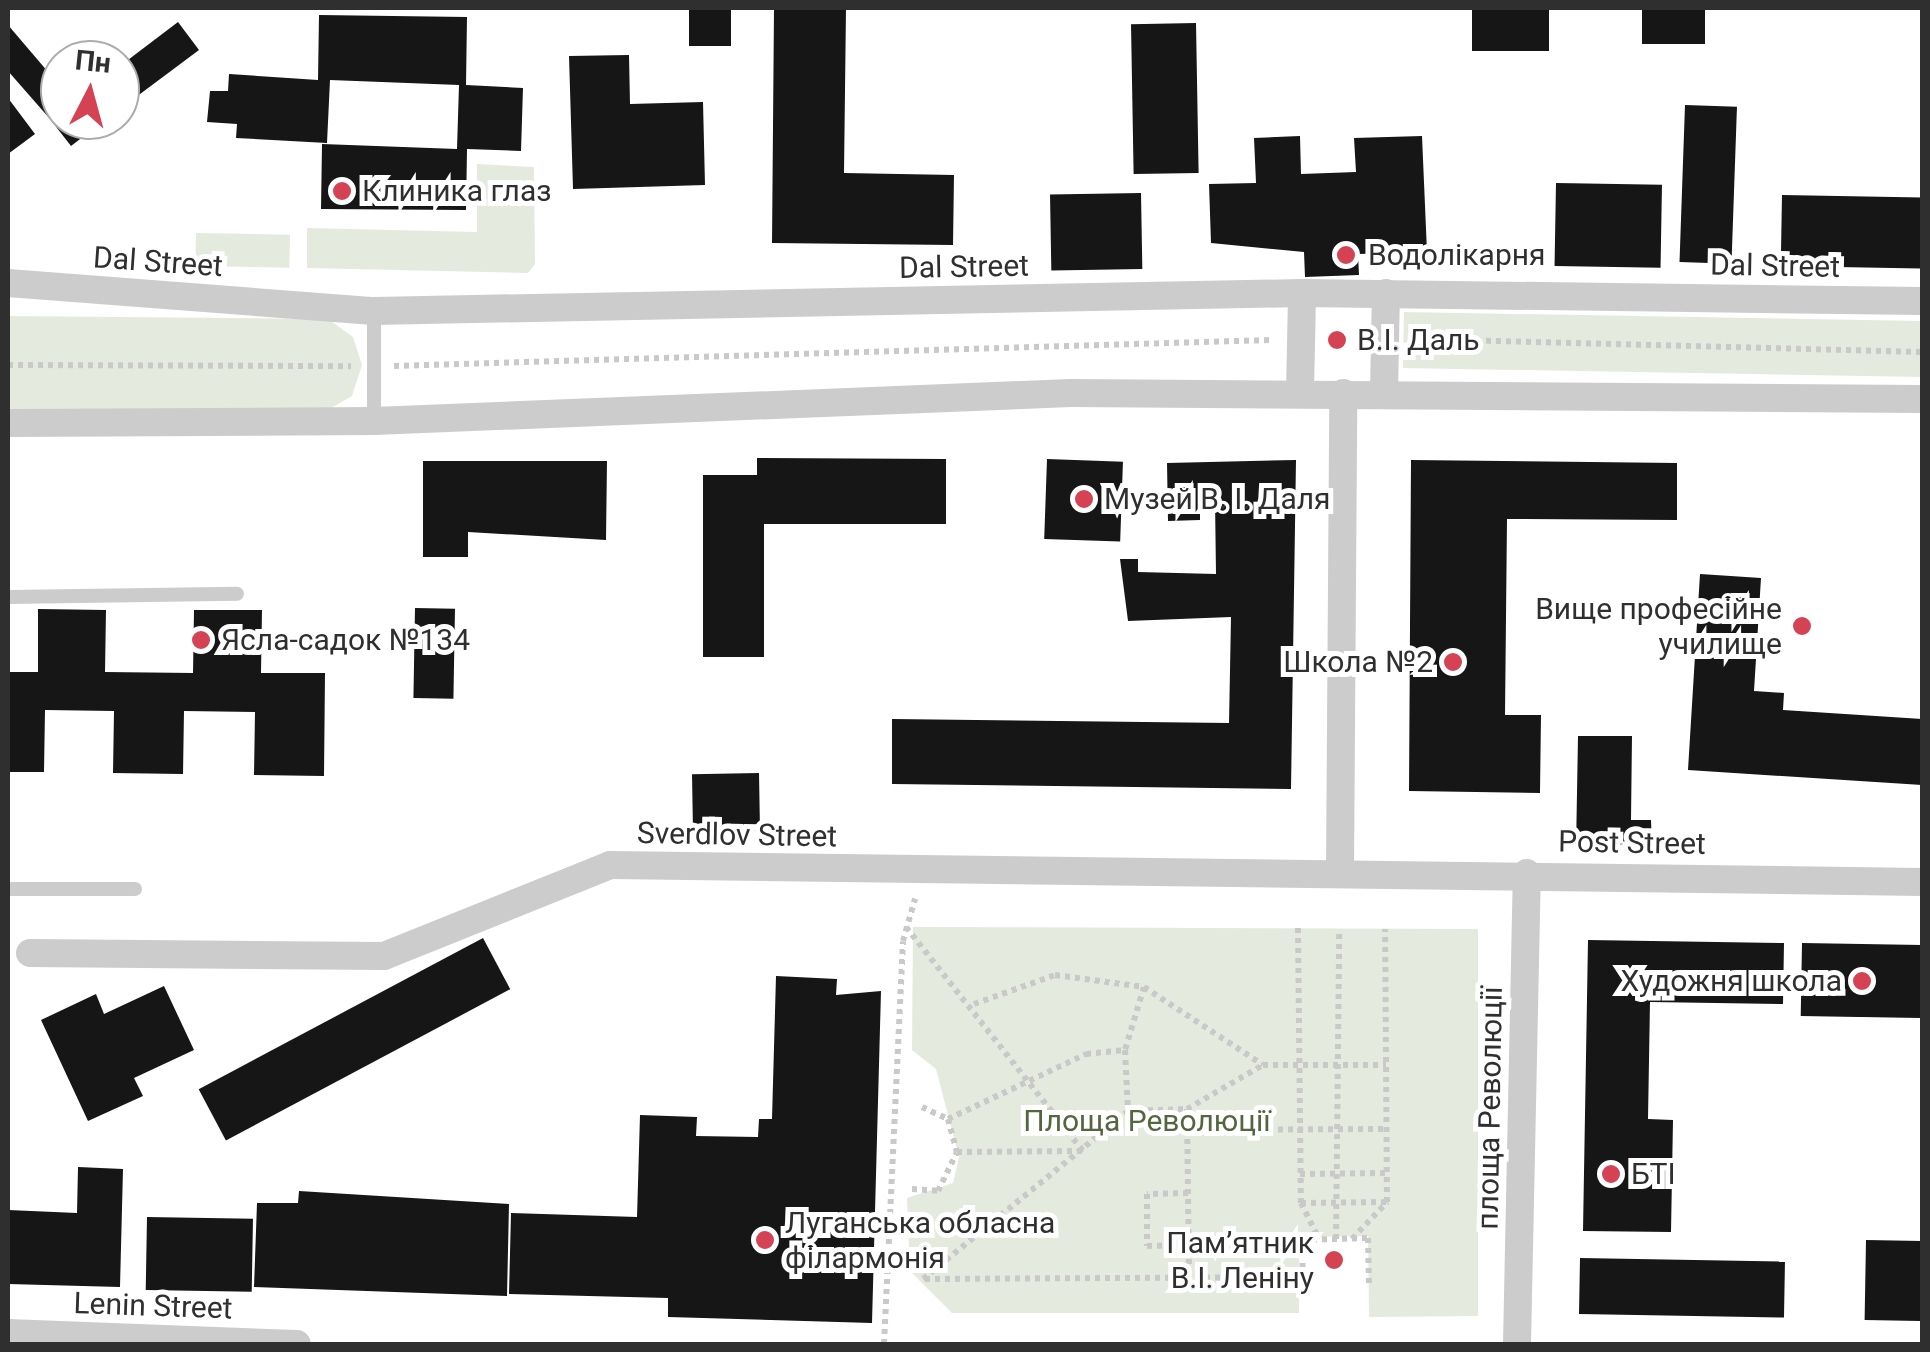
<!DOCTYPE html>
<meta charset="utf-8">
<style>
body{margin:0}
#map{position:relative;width:1930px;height:1352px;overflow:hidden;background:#fff;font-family:Roboto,sans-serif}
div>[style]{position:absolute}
.green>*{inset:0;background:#e5eade;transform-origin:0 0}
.building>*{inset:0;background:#161616;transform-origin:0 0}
.path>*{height:6px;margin-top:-3px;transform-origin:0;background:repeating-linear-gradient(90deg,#c9c9c9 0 5px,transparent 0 10px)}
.lane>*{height:14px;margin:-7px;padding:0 7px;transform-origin:7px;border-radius:7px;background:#ccc}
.street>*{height:28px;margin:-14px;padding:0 14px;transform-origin:14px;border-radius:14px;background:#ccc}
.dots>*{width:28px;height:28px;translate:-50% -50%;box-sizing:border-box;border:5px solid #fff;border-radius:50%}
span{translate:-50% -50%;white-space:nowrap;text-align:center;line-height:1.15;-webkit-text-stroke:10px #fff;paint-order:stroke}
.poi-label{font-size:30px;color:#2f2f2f}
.left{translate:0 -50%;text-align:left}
.right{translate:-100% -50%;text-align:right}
.street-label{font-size:30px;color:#2f2f2f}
.park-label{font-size:30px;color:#536640}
.frame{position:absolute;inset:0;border:10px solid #2f2f2f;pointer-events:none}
.north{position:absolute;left:40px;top:40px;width:100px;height:100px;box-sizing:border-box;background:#fff;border:2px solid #acacac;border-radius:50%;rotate:6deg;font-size:28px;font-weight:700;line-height:40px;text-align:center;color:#2f2f2f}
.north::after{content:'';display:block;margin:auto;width:35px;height:45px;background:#d44253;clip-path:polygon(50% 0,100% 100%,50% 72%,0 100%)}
</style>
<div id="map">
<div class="green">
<div style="clip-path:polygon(477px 164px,534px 167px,535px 264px,528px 273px,307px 268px,307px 228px,477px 232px)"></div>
<div style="left:196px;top:233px;width:94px;height:33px;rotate:1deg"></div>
<div style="left:1404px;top:312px;width:518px;height:56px;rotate:1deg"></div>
<div style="clip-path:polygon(8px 316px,328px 319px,353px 337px,362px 365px,352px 396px,326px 411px,8px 410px)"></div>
<div style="clip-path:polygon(913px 927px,1478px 929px,1478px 1316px,1369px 1317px,1368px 1236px,1299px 1237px,1299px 1313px,952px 1313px,910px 1271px,907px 1198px,953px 1183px,959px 1157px,936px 1069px,912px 1050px)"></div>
</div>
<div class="building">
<div style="left:689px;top:8px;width:42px;height:38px"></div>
<div style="clip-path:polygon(774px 8px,846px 8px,844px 173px,954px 175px,953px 245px,772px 243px)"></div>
<div style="left:1472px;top:8px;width:77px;height:43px"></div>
<div style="left:1642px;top:8px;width:63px;height:36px"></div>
<div style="clip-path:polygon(319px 15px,467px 17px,466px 85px,523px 88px,521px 151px,467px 149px,466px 210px,321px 209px,322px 144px,457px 149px,459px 85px,330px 80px,327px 143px,236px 138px,237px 124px,207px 122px,210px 91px,228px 91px,229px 74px,318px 80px)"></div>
<div style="clip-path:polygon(178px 22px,199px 50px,120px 109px,120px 66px)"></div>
<div style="left:1196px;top:23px;width:150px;height:65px;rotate:89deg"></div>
<div style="clip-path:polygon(8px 25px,60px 86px,50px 119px,8px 71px)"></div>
<div style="clip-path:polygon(629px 55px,630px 104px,703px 102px,705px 185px,573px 189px,569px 56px)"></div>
<div style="clip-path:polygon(8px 98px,35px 134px,8px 154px)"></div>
<div style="left:1685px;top:105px;width:52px;height:157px;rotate:2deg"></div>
<div style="clip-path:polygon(60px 111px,60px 120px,105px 120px,71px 146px,50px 119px)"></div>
<div style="clip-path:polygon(1300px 136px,1301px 174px,1356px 172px,1354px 138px,1422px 136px,1427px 252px,1358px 254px,1359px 275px,1305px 277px,1304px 252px,1211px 243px,1209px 184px,1256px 183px,1254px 138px)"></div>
<div style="left:1556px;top:183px;width:106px;height:83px;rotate:1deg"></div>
<div style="left:1141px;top:193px;width:76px;height:91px;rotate:89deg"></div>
<div style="left:1782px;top:195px;width:140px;height:71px;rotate:1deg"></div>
<div style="clip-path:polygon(757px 458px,946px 459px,946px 524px,764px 524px,764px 657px,703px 657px,703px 475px,757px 475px)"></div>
<div style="left:1047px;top:459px;width:76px;height:80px;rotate:2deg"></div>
<div style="clip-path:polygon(1296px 460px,1291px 789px,892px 784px,892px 719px,1229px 723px,1231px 617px,1128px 621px,1120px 559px,1138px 559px,1138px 572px,1216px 574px,1215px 500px,1200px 500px,1200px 520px,1168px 521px,1167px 463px)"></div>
<div style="clip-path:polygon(1411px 460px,1677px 463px,1677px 520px,1507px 519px,1505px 715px,1541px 715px,1540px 793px,1409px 791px)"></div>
<div style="clip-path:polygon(423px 461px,607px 461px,606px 540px,468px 532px,468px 557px,423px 557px)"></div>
<div style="clip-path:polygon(1700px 574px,1761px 578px,1754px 691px,1784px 693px,1783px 710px,1922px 719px,1922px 785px,1688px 770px)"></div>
<div style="left:415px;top:608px;width:40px;height:90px;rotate:1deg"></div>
<div style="clip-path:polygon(38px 609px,106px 610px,105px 672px,193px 673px,194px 610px,262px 610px,261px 673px,325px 673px,324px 776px,254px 775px,255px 712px,184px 711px,183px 774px,113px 773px,114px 711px,45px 710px,44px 772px,8px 772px,8px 672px,38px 672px)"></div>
<div style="clip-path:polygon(1578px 736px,1632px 736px,1631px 820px,1651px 820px,1652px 848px,1576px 849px)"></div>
<div style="left:759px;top:773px;width:58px;height:67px;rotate:89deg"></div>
<div style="left:483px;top:938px;width:58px;height:322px;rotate:62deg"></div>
<div style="clip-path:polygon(1588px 940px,1784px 943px,1783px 1004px,1650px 1002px,1648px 1119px,1673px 1120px,1671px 1232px,1583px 1231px)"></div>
<div style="left:1802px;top:943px;width:120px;height:73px;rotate:1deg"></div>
<div style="clip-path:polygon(776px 976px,837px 979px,836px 995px,881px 991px,872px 1323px,668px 1317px,668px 1298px,509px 1294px,511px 1213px,637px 1217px,640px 1115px,697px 1117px,696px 1136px,758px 1137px,759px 1119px,772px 1119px)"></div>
<div style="clip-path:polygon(164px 986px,194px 1050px,134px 1078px,143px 1096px,88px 1121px,41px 1020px,96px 994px,104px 1014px)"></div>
<div style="clip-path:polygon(78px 1167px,123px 1169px,120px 1287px,8px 1284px,8px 1210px,77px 1213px)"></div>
<div style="clip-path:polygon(299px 1191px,509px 1204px,507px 1296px,254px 1287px,257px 1203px,298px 1203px)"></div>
<div style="left:147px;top:1217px;width:106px;height:73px;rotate:1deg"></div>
<div style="left:1866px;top:1240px;width:56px;height:80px;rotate:1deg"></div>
<div style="left:1580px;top:1258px;width:205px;height:56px;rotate:1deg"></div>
</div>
<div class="path">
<div style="left:1416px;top:339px;width:506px;rotate:1.47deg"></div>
<div style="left:8px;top:365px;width:343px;rotate:0.2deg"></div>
<div style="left:394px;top:366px;width:877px;rotate:-1.7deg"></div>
<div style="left:906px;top:927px;width:285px;rotate:51.7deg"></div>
<div style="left:1298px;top:928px;width:275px;rotate:89.4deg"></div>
<div style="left:1301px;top:1203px;width:40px;rotate:63.4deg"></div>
<div style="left:1144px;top:987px;width:142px;rotate:33.2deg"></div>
<div style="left:974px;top:1004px;width:86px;rotate:-19.7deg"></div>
<div style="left:1055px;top:975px;width:90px;rotate:7.7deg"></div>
<div style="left:1144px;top:987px;width:66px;rotate:106.8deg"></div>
<div style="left:1125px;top:1050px;width:61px;rotate:87.2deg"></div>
<div style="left:922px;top:1107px;width:29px;rotate:25deg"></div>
<div style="left:948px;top:1119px;width:34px;rotate:75deg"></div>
<div style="left:957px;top:1152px;width:126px;rotate:-0.5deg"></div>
<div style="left:1187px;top:1109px;width:169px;rotate:89.3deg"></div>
<div style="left:948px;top:1119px;width:153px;rotate:-25.2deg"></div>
<div style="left:1086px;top:1054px;width:39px;rotate:-6deg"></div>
<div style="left:1188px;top:1130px;width:198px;rotate:-0.3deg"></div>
<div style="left:1300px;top:1174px;width:87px;rotate:-0.7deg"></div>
<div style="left:912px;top:1189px;width:26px;rotate:4deg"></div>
<div style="left:938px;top:1191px;width:43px;rotate:-64deg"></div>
<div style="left:1188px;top:1193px;width:41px;rotate:178.6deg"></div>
<div style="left:1147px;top:1194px;width:52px;rotate:90deg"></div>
<div style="left:1147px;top:1246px;width:42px;rotate:-1.4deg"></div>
<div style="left:1301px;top:1203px;width:85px;rotate:-0.7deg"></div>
<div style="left:1336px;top:1239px;width:310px;rotate:-89.4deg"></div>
<div style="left:1352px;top:1239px;width:51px;rotate:-46.6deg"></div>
<div style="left:1387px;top:1202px;width:273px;rotate:-90.4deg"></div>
<div style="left:923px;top:1279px;width:265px;rotate:-39.3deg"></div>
<div style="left:1128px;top:1111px;width:59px;rotate:-1.9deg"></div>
<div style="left:1187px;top:1109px;width:88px;rotate:-30.1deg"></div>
<div style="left:1263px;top:1065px;width:123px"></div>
<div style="left:925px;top:1279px;width:355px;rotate:-0.3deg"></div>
<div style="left:1303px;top:1288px;width:48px;rotate:-91.2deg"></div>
<div style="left:1302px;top:1240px;width:66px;rotate:-1.7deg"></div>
<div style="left:1368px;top:1238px;width:49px;rotate:88.8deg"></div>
<div style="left:884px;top:1344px;width:403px;rotate:-87.3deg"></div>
<div style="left:903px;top:941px;width:44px;rotate:-74.1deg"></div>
</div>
<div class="lane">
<div style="left:374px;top:421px;width:110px;rotate:-90deg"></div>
<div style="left:8px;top:597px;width:229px;rotate:-0.8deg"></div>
<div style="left:8px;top:889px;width:127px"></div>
</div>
<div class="street">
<div style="left:8px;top:283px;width:367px;rotate:4.4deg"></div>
<div style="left:374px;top:311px;width:928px;rotate:-1.11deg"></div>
<div style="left:1302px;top:293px;width:620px;rotate:0.74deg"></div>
<div style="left:1300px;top:392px;width:99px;rotate:-88.8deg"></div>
<div style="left:1384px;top:393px;width:100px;rotate:-88.9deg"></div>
<div style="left:8px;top:423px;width:366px;rotate:-0.3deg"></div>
<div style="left:374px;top:421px;width:697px;rotate:-2.3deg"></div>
<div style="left:1070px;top:393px;width:852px;rotate:0.4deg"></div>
<div style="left:1340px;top:871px;width:478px;rotate:-89.6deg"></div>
<div style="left:30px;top:953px;width:354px;rotate:0.5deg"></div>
<div style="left:384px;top:956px;width:244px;rotate:-21.9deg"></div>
<div style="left:610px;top:865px;width:1312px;rotate:0.74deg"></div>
<div style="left:8px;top:1333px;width:289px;rotate:2.2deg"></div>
<div style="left:1517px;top:1344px;width:471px;rotate:-88.8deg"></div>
</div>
<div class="dots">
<div style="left:342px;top:191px;background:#d44253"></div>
<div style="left:1346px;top:255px;background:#d44253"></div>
<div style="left:1337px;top:340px;background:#d44253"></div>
<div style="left:1084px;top:499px;background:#d44253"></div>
<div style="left:1802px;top:626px;background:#d44253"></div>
<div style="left:201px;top:640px;background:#d44253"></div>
<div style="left:1453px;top:662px;background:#d44253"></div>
<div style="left:1862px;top:981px;background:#d44253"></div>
<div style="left:1611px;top:1174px;background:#d44253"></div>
<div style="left:765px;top:1240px;background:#d44253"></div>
<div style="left:1334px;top:1260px;background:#d44253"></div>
</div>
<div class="poi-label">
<span class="left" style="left:362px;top:191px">Клиника глаз</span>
<span class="left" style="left:1368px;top:255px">Водолікарня</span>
<span class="left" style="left:1357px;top:340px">В.І. Даль</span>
<span class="left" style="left:1104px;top:499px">Музей В. І. Даля</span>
<span class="right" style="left:1782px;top:626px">Вище професійне<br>училище</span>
<span class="left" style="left:221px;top:640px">Ясла-садок №134</span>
<span class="right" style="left:1433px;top:662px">Школа №2</span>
<span class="right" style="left:1842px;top:981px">Художня школа</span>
<span class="left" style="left:1631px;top:1174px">БТІ</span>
<span class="left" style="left:785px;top:1240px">Луганська обласна<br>філармонія</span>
<span class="right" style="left:1314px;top:1260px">Пам’ятник<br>В.І. Леніну</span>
</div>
<div class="street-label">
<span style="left:158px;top:262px;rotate:4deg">Dal Street</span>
<span style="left:1775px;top:266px;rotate:1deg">Dal Street</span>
<span style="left:964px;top:267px;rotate:-1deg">Dal Street</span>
<span style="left:737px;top:835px;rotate:1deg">Sverdlov Street</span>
<span style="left:1632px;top:843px;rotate:1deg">Post Street</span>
<span style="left:1490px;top:1108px;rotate:-89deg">площа Революції</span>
<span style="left:153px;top:1306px;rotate:2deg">Lenin Street</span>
</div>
<div class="park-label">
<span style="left:1147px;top:1121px">Площа Революції</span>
</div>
<div class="frame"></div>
<div class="north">Пн</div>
</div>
